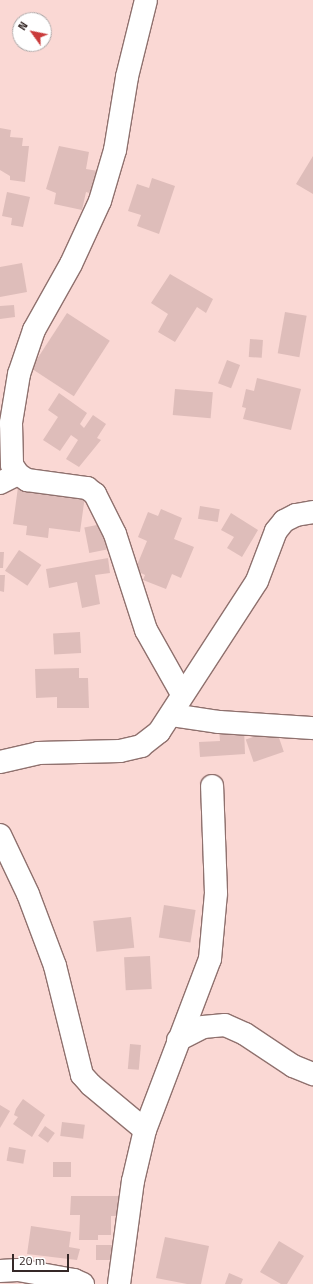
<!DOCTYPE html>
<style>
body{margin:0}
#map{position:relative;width:313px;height:1284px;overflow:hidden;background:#fad8d4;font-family:"Titillium Web",sans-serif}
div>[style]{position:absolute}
.building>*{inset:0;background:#debdba;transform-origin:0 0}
.roads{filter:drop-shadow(1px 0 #8f716e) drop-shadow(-1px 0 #8f716e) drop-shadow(0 1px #8f716e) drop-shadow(0 -1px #8f716e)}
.minor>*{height:22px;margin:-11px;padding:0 11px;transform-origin:11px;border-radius:11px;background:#fff}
span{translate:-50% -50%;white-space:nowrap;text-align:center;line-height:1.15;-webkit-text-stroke:4px #fff;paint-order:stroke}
.north{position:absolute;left:12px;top:12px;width:40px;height:40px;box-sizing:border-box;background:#fff;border:1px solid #aea9a9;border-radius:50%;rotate:303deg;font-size:11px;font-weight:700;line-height:16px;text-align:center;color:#352827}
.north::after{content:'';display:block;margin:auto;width:14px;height:18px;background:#ca3b3b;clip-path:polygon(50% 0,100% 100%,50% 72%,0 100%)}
.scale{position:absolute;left:12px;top:1254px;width:57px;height:18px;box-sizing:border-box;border:2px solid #352827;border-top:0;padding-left:5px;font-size:12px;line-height:14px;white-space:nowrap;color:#352827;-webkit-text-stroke:3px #fff;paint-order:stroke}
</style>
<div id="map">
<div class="building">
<div style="clip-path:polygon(0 128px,11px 130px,10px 137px,23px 138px,22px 146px,29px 146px,25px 182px,10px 180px,10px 176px,0 170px)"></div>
<div style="clip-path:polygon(59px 146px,89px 152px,86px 169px,98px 171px,93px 194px,86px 192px,82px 210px,54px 204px,56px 193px,46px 189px)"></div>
<div style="clip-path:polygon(313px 156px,313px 194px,296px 184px)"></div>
<div style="clip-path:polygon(152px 178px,175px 186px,159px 234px,137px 226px,141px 215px,128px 211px,137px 184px,149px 188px)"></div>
<div style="clip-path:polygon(7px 192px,30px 197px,23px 227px,11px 225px,12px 218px,2px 216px)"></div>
<div style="clip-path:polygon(22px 263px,27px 292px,0 297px,0 267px)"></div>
<div style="clip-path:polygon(170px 274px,213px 299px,206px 313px,197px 307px,175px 342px,158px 332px,168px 314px,151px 303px)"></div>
<div style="clip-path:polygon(14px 305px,15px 317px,0 319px,0 306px)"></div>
<div style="left:285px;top:312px;width:22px;height:42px;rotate:10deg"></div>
<div style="left:67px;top:313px;width:51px;height:66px;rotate:33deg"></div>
<div style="left:250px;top:339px;width:13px;height:18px;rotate:4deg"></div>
<div style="left:227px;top:360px;width:14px;height:25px;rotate:21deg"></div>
<div style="clip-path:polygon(257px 378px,301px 389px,291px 430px,243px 419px,246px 408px,242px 407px,246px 389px,254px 391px)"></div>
<div style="left:175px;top:389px;width:38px;height:26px;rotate:5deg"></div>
<div style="clip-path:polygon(59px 393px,87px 413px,80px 424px,84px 428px,93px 415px,106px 424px,97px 438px,101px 440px,79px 467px,66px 459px,78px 440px,71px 435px,60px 451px,43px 440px,58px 417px,48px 410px)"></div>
<div style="clip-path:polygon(18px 487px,85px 496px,80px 532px,49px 528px,48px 538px,26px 535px,27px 526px,13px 524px)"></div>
<div style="left:200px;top:506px;width:20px;height:13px;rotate:9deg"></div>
<div style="clip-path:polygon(161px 509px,182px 518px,174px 539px,194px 547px,181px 578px,172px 574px,166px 589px,143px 580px,145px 575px,135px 570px,147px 541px,138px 537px,148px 512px,158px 516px)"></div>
<div style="clip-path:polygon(231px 513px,258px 530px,242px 557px,227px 548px,234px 537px,221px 530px)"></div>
<div style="left:102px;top:524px;width:26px;height:18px;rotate:79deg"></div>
<div style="left:19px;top:550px;width:27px;height:25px;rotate:34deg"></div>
<div style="clip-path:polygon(0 552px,4px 552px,3px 568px,0 568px)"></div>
<div style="clip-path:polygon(108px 558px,110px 573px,95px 575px,100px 604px,82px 608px,77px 582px,49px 588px,46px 569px)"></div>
<div style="clip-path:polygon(0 575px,5px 575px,4px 592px,0 591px)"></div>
<div style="left:80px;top:632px;width:21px;height:27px;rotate:87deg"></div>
<div style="clip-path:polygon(79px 668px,79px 678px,88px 678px,89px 708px,57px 708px,57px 697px,36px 698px,35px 669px)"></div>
<div style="clip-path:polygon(244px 727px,245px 754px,200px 757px,199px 742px,220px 741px,219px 729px)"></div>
<div style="left:276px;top:729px;width:24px;height:32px;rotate:71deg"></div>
<div style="left:164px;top:905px;width:32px;height:33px;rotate:9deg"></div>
<div style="left:131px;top:917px;width:31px;height:38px;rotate:84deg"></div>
<div style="left:150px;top:956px;width:33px;height:26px;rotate:87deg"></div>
<div style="left:130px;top:1044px;width:11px;height:25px;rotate:5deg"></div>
<div style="clip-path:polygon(23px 1099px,45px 1115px,32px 1137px,13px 1124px,18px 1117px,14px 1115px,16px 1109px)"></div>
<div style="clip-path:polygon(0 1105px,10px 1111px,0 1128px)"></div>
<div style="left:62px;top:1122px;width:23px;height:14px;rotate:7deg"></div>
<div style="left:45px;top:1126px;width:12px;height:12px;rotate:35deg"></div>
<div style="left:9px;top:1147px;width:17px;height:14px;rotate:10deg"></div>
<div style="left:53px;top:1162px;width:18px;height:15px"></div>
<div style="clip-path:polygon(71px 1196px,119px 1196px,119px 1216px,111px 1216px,111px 1235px,98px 1235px,98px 1240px,79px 1240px,80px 1215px,70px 1215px)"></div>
<div style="clip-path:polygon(31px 1226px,71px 1232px,69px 1247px,80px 1249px,77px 1260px,27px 1254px)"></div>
<div style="clip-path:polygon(165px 1237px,209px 1246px,201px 1284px,187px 1284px,156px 1278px)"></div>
<div style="clip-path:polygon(279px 1241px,304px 1256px,287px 1284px,281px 1284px,260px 1272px)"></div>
<div style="left:96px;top:1245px;width:16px;height:15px"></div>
<div style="clip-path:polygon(229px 1273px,243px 1279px,241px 1284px,225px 1284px)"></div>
</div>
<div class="roads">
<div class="minor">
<div style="left:146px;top:0;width:79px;rotate:103.9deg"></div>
<div style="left:127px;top:77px;width:74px;rotate:99.3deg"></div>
<div style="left:115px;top:150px;width:53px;rotate:106.4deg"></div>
<div style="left:100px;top:201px;width:69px;rotate:114.7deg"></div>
<div style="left:71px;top:264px;width:76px;rotate:119.3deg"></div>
<div style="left:34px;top:330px;width:46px;rotate:108.8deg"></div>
<div style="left:19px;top:374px;width:50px;rotate:99.3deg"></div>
<div style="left:11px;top:423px;width:42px;rotate:88.6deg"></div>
<div style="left:12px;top:465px;width:11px;rotate:56deg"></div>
<div style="left:18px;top:474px;width:11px;rotate:34deg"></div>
<div style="left:27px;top:480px;width:61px;rotate:7.6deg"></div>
<div style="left:87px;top:488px;width:10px;rotate:37deg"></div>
<div style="left:95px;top:494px;width:45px;rotate:63.4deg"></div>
<div style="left:115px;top:534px;width:101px;rotate:72.1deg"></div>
<div style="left:146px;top:630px;width:73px;rotate:60.6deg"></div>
<div style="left:0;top:483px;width:20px;rotate:-27deg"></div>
<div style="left:172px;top:715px;width:48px;rotate:8.5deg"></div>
<div style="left:219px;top:722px;width:94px;rotate:3.7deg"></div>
<div style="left:0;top:762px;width:39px;rotate:-13deg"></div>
<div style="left:38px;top:753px;width:82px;rotate:-1.4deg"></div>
<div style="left:120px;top:751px;width:22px;rotate:-13deg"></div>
<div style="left:141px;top:746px;width:23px;rotate:-38deg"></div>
<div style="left:159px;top:732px;width:180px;rotate:-57deg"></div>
<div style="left:257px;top:581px;width:53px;rotate:-69.2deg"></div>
<div style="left:276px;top:531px;width:13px;rotate:-51deg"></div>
<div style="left:284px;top:521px;width:13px;rotate:-27deg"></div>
<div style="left:296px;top:515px;width:17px;rotate:-10deg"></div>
<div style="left:0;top:835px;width:65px;rotate:64.6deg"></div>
<div style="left:28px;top:894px;width:77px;rotate:69.4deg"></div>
<div style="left:55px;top:966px;width:112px;rotate:76.1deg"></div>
<div style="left:82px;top:1075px;width:13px;rotate:48deg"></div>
<div style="left:91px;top:1085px;width:70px;rotate:39.8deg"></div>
<div style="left:178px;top:1040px;width:28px;rotate:-27deg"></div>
<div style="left:203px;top:1027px;width:22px;rotate:-5deg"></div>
<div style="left:225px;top:1025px;width:22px;rotate:24deg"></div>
<div style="left:245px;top:1034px;width:58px;rotate:33.7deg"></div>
<div style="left:293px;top:1066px;width:22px;rotate:22deg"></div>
<div style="left:0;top:1271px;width:18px;rotate:-3deg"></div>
<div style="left:18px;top:1270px;width:57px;rotate:10.1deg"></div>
<div style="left:74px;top:1280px;width:10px;rotate:24deg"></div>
<div style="left:119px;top:1284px;width:104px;rotate:-82.3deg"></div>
<div style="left:133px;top:1181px;width:52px;rotate:-76.8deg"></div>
<div style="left:145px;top:1130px;width:183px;rotate:-69.2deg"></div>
<div style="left:210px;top:959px;width:66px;rotate:-84.8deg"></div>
<div style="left:216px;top:893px;width:107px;rotate:-92.1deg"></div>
</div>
</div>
<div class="north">N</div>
<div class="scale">20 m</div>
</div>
